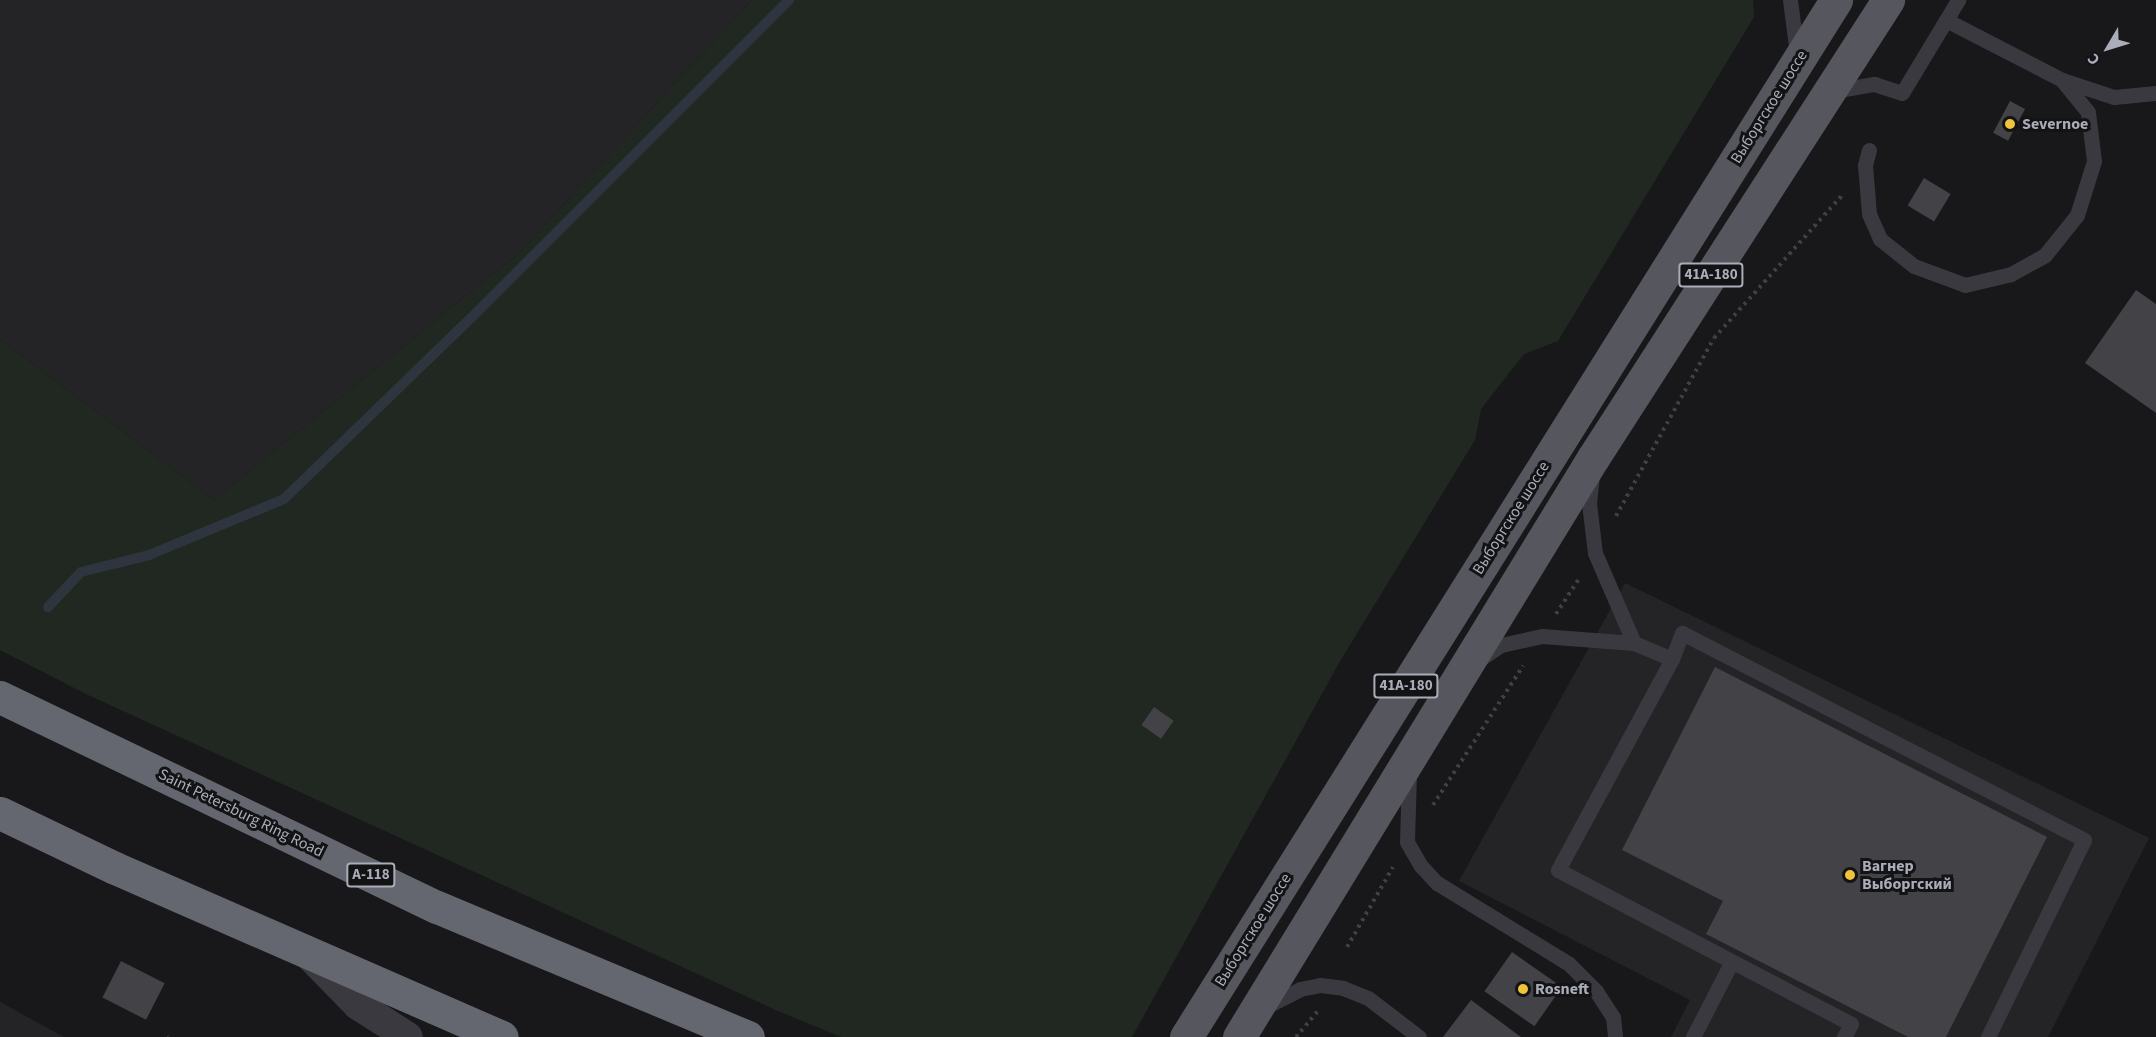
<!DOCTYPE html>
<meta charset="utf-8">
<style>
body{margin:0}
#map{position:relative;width:2156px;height:1037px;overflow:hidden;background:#18181a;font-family:"Source Sans 3",sans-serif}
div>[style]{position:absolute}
.built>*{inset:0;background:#242427}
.green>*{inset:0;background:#202821}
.stream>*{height:10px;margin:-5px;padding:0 5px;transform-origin:5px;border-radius:5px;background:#2e353e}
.building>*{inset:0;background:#424247;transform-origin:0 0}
.path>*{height:4px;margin-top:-2px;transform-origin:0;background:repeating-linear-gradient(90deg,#3f4046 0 3px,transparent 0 7.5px)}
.lane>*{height:15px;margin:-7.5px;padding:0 7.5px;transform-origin:7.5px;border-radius:7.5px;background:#39393f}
.street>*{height:30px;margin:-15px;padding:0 15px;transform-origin:15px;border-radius:15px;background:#39393f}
.primary>*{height:33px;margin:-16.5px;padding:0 16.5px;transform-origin:16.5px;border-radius:16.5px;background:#55565e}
.highway>*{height:33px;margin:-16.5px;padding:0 16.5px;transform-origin:16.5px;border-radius:16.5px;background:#656770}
.dots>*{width:16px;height:16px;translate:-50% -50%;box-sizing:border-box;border:3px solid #131315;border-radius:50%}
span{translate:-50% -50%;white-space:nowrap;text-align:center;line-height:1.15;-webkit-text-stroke:6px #131315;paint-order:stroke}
.shield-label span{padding:2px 4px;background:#131315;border:2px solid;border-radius:4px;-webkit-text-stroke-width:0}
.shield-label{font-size:15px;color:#aaadb9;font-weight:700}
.street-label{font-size:16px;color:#aaadb9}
.poi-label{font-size:16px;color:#aaadb9;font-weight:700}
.left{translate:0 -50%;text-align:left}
.north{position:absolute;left:2078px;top:18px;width:60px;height:60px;-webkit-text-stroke:4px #131315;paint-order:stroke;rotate:232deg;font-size:16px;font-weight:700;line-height:24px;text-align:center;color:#aaadb9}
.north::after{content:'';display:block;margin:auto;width:21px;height:27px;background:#aaadb9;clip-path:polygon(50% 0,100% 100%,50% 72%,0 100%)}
</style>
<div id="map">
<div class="built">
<div style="clip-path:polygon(0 0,752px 0,519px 253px,214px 500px,0 339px)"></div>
<div style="clip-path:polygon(1625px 583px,2149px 838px,2048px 1037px,1671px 1037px,1690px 1000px,1459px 881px)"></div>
<div style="clip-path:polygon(0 1002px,64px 1037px,0 1037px)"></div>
</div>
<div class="green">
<div style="clip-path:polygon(752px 0,1753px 0,1754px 17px,1558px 341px,1524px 354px,1481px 409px,1475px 440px,1339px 663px,1132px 1037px,841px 1037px,778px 1011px,86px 694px,0 650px,0 339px,214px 500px,519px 253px)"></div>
</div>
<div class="stream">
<div style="left:48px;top:607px;width:48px;rotate:-46.7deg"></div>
<div style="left:81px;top:572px;width:70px;rotate:-14deg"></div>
<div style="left:149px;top:555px;width:146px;rotate:-22.5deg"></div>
<div style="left:284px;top:499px;width:260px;rotate:-44.1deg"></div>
<div style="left:471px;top:318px;width:450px;rotate:-45deg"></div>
</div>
<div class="building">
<div style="left:2010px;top:101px;width:17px;height:36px;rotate:28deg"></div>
<div style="left:1924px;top:178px;width:31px;height:32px;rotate:31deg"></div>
<div style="clip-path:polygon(2136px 290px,2156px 304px,2156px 413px,2085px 363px)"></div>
<div style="clip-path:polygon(1715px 667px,2047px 837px,1946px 1037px,1908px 1037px,1706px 934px,1723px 901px,1622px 850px)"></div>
<div style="left:1154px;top:707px;width:24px;height:22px;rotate:35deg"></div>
<div style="left:1512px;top:952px;width:61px;height:48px;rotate:35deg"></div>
<div style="left:121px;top:961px;width:49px;height:41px;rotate:27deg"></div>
<div style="clip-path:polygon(1471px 1000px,1521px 1037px,1443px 1037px)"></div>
</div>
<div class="path">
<div style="left:1616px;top:516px;width:203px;rotate:-61.2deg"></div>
<div style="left:1714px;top:338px;width:193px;rotate:-48.1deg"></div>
<div style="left:1556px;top:614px;width:44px;rotate:-57deg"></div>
<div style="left:1433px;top:805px;width:166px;rotate:-57.1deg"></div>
<div style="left:1347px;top:947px;width:92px;rotate:-60.1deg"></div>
<div style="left:167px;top:1036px;width:1px;rotate:45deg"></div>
<div style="left:1296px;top:1037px;width:35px;rotate:-50deg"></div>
</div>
<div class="lane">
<div style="left:1790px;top:0;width:54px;rotate:82.6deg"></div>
<div style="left:1946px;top:20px;width:131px;rotate:27.3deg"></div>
<div style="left:2062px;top:80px;width:55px;rotate:18.1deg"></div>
<div style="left:2114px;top:97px;width:42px;rotate:-5.4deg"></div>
<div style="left:1833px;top:91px;width:42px;rotate:-9.7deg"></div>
<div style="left:1874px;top:84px;width:29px;rotate:18deg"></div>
<div style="left:1902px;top:93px;width:109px;rotate:-58.9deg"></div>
<div style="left:1869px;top:150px;width:16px;rotate:105deg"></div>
<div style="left:1865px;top:165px;width:49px;rotate:85.3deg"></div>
<div style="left:1869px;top:214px;width:27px;rotate:66deg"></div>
<div style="left:1880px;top:239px;width:43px;rotate:38.5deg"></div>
<div style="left:1914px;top:266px;width:54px;rotate:20.4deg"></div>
<div style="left:1965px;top:285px;width:47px;rotate:-13.4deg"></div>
<div style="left:2011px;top:274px;width:39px;rotate:-29deg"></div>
<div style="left:2045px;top:255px;width:51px;rotate:-51.3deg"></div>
<div style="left:2077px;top:215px;width:57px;rotate:-72.5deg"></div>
<div style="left:2094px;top:161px;width:49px;rotate:-97deg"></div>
<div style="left:2088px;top:112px;width:41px;rotate:-129.1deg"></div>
<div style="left:1592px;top:475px;width:28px;rotate:96deg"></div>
<div style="left:1589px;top:503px;width:50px;rotate:83.2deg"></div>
<div style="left:1595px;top:553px;width:98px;rotate:66.6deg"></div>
<div style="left:1480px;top:659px;width:25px;rotate:-34deg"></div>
<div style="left:1501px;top:645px;width:42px;rotate:-12.4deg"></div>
<div style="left:1542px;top:636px;width:92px;rotate:4.4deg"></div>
<div style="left:1634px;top:643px;width:41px;rotate:22.8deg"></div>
<div style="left:1672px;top:659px;width:240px;rotate:118.4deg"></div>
<div style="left:1558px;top:870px;width:331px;rotate:27.7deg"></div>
<div style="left:1851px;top:1024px;width:15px;rotate:118deg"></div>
<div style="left:1672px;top:659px;width:28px;rotate:-69deg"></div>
<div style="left:1682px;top:633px;width:452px;rotate:27.2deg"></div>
<div style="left:2084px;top:840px;width:219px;rotate:116deg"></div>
<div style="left:1409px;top:774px;width:68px;rotate:91.7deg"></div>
<div style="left:1407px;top:842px;width:28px;rotate:60deg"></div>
<div style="left:1421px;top:866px;width:23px;rotate:47deg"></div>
<div style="left:1437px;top:883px;width:155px;rotate:31.5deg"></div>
<div style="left:1569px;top:964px;width:38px;rotate:45deg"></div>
<div style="left:1596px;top:991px;width:31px;rotate:57deg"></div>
<div style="left:1613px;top:1017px;width:20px;rotate:84deg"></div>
<div style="left:1267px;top:1006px;width:37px;rotate:-27deg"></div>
<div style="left:1300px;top:989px;width:20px;rotate:-11deg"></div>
<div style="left:1320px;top:985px;width:23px;rotate:7deg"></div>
<div style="left:1343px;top:988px;width:27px;rotate:22deg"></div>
<div style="left:1368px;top:998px;width:64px;rotate:37.4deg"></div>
<div style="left:1693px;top:1037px;width:85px;rotate:-62.8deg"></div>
</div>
<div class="street">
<div style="left:308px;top:954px;width:71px;rotate:45.6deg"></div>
<div style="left:358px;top:1005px;width:59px;rotate:32.6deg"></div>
</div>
<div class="primary">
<div style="left:1186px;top:1037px;width:1224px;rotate:-57.92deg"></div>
<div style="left:1239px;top:1037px;width:679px;rotate:-58.56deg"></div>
<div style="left:1593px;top:458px;width:545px;rotate:-57.21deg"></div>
</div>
<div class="highway">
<div style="left:0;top:697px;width:485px;rotate:25.7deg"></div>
<div style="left:437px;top:907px;width:337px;rotate:22.7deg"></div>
<div style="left:0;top:813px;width:127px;rotate:25.6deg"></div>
<div style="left:115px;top:868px;width:422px;rotate:23.6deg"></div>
</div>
<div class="dots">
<div style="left:2010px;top:124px;background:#f0c43a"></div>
<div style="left:1850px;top:875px;background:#f0c43a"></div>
<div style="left:1523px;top:989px;background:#f0c43a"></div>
</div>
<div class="shield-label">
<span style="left:1711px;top:275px">41А-180</span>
<span style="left:1406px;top:686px">41А-180</span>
<span style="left:371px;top:875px">А-118</span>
</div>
<div class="street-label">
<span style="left:1769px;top:107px;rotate:-58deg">Выборгское шоссе</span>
<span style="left:1511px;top:518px;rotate:-58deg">Выборгское шоссе</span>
<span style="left:241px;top:813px;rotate:26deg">Saint Petersburg Ring Road</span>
<span style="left:1253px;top:930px;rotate:-58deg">Выборгское шоссе</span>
</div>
<div class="poi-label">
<span class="left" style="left:2022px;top:124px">Severnoe</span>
<span class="left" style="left:1862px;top:875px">Вагнер<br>Выборгский</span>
<span class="left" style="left:1535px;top:989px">Rosneft</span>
</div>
<div class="north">С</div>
</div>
